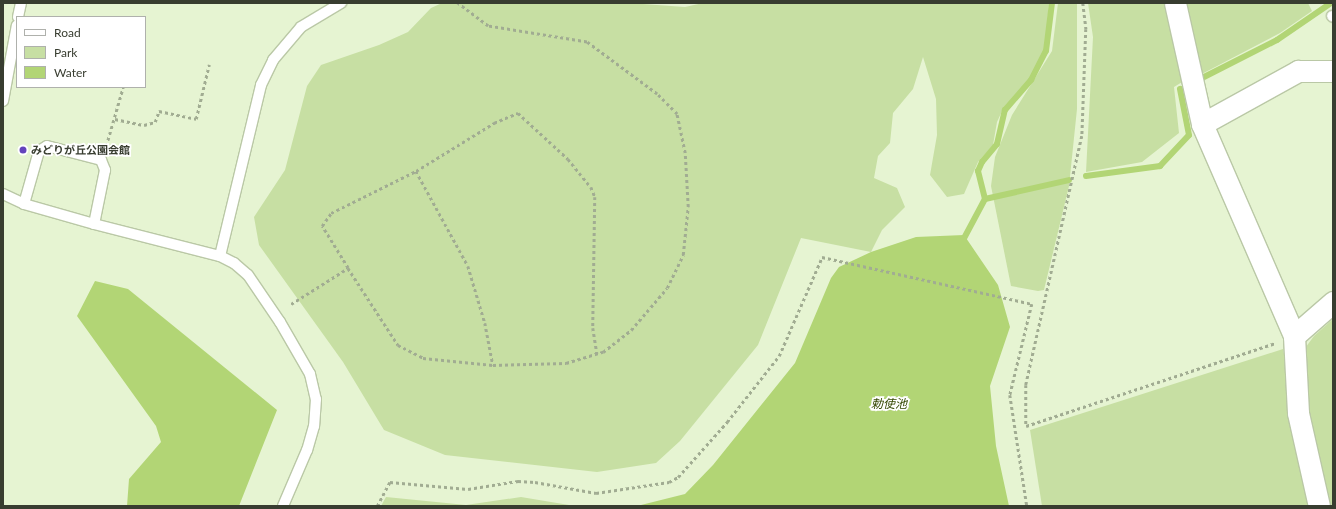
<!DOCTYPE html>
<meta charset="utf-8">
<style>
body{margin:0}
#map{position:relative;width:1336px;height:509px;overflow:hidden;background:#e6f4d2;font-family:Lato,"Noto Sans JP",sans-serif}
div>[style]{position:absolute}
.green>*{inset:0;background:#c7dfa3}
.water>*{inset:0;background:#b2d575}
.stream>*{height:6px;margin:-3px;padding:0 3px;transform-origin:3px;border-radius:3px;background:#b2d575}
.path>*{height:2.5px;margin-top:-1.25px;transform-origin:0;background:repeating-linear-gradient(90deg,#a1ac92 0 3px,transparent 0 6px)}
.roads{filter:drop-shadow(1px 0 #bac8a6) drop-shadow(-1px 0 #bac8a6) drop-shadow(0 1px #bac8a6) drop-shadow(0 -1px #bac8a6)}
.lane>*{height:10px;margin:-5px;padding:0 5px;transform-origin:5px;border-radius:5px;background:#fff}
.street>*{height:21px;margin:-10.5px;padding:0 10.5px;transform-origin:10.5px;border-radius:10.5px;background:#fff}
.dots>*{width:11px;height:11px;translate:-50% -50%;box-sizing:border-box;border:2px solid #fff;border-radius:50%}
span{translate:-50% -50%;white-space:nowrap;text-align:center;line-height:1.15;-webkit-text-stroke:3.5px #fff;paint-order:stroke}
.poi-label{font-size:11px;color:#383d30;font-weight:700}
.left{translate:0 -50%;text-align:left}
.water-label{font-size:12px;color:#344800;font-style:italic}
.frame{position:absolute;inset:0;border:4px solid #383d30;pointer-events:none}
.legend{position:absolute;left:16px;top:16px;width:130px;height:72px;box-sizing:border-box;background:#fff;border:1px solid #afb1ac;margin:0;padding:5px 7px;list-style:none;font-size:12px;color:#383d30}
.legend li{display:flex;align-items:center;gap:8px;height:20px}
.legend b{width:20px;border:1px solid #afb1ac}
</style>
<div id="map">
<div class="green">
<div style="clip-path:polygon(442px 3px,629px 3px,685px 7px,703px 3px,1049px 3px,1045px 49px,1029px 80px,1003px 109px,997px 122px,993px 145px,978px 162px,964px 194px,947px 197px,930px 175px,937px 135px,936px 99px,923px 57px,913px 89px,893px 113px,890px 143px,878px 156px,874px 178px,897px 188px,905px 207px,882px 230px,871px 252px,801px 238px,758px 345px,680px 441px,656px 463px,597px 472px,445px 455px,384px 430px,343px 362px,259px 245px,254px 217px,285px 170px,307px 86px,321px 65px,379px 45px,408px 32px,431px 8px)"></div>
<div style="clip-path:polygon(1058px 3px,1077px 3px,1077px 109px,1069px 186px,1044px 290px,1038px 291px,1011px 286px,991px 186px,995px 157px,1012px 115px,1052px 51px)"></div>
<div style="clip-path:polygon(1088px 3px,1171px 3px,1187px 79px,1174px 87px,1179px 133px,1142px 162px,1086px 172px,1093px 37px)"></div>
<div style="clip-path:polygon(1180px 3px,1308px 3px,1312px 11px,1280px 33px,1198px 76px)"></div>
<div style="clip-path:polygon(1333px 319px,1333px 506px,1328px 506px,1306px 412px,1300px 355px,1314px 336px)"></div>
<div style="clip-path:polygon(1283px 349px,1314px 506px,1042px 506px,1030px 430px)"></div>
<div style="clip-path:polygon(386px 497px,466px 505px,521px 497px,575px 506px,381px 506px)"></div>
</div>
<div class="water">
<div style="clip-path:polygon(964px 235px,998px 285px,1010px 327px,990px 386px,996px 446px,1009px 506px,637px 506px,685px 494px,713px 465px,795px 363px,831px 278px,839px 267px,871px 252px,916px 237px)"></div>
<div style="clip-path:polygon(95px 281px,128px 289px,277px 410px,239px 506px,127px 506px,129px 479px,161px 442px,156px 426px,77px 316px)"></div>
</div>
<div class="stream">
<div style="left:1204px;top:77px;width:82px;rotate:-26.9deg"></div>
<div style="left:1277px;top:40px;width:65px;rotate:-34.4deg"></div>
<div style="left:1086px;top:176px;width:75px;rotate:-7.7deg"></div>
<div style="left:1160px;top:166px;width:42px;rotate:-46.9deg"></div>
<div style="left:1189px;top:135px;width:47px;rotate:-101.1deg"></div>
<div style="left:985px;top:199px;width:86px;rotate:-12.7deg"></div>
<div style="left:962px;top:242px;width:49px;rotate:-61.9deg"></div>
<div style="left:985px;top:199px;width:29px;rotate:-104deg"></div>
<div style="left:978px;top:171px;width:10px;rotate:-66deg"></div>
<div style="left:982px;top:162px;width:23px;rotate:-50deg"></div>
<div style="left:997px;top:144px;width:35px;rotate:-77deg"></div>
<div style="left:1005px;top:110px;width:40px;rotate:-49deg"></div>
<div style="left:1031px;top:80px;width:33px;rotate:-63deg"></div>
<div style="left:1046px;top:51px;width:48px;rotate:-82.9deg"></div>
</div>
<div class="path">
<div style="left:1083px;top:3px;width:26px;rotate:83deg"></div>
<div style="left:1086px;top:29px;width:107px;rotate:92.1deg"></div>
<div style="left:1082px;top:136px;width:255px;rotate:102.7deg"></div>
<div style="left:1026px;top:385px;width:41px;rotate:90deg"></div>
<div style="left:1026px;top:426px;width:262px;rotate:-18.4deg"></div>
<div style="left:115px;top:119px;width:30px;rotate:12deg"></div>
<div style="left:144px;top:125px;width:11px;rotate:-15deg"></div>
<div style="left:155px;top:122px;width:12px;rotate:-70deg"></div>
<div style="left:159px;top:111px;width:38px;rotate:12deg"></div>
<div style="left:196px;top:119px;width:56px;rotate:-76.5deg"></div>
<div style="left:106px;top:146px;width:61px;rotate:-73.9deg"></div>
<div style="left:416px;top:171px;width:108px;rotate:61.3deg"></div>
<div style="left:468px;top:266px;width:59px;rotate:73.4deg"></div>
<div style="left:485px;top:323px;width:43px;rotate:79.2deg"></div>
<div style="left:348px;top:268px;width:49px;rotate:-121.8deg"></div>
<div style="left:322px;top:226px;width:16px;rotate:-55deg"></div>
<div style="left:331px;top:213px;width:95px;rotate:-26.3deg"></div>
<div style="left:416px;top:171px;width:92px;rotate:-31.6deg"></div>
<div style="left:494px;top:123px;width:26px;rotate:-23deg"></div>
<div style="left:518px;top:113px;width:68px;rotate:42.6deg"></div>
<div style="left:568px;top:159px;width:36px;rotate:51deg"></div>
<div style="left:591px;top:187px;width:11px;rotate:68deg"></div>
<div style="left:595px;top:197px;width:131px;rotate:90.9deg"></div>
<div style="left:593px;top:328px;width:26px;rotate:81deg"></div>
<div style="left:291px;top:304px;width:67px;rotate:-32.3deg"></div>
<div style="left:348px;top:268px;width:92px;rotate:57deg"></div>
<div style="left:398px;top:345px;width:28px;rotate:27deg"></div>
<div style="left:423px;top:358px;width:70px;rotate:5.7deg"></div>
<div style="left:493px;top:365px;width:73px;rotate:-1.6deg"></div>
<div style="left:566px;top:363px;width:39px;rotate:-17deg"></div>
<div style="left:603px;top:352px;width:36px;rotate:-38deg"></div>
<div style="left:631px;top:330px;width:55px;rotate:-49.4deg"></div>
<div style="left:667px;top:288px;width:37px;rotate:-64deg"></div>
<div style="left:683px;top:255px;width:48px;rotate:-84.1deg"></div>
<div style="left:688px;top:207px;width:54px;rotate:-93.2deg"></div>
<div style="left:685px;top:153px;width:40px;rotate:-102deg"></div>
<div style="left:677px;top:114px;width:28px;rotate:-135deg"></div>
<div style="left:657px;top:94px;width:87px;rotate:-143.4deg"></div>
<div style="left:587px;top:42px;width:100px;rotate:-170.8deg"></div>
<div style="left:488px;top:26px;width:39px;rotate:-143deg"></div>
<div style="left:377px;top:506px;width:27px;rotate:-62deg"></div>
<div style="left:390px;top:482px;width:78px;rotate:5.1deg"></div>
<div style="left:468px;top:489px;width:51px;rotate:-9.1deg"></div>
<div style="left:518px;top:481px;width:17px;rotate:3deg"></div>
<div style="left:535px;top:482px;width:62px;rotate:10.2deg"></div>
<div style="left:596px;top:493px;width:74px;rotate:-8.6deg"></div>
<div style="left:669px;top:482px;width:10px;rotate:-29deg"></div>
<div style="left:678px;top:477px;width:74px;rotate:-48.3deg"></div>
<div style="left:727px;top:422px;width:84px;rotate:-51.8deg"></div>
<div style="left:779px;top:356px;width:108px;rotate:-66.5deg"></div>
<div style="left:822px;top:257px;width:215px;rotate:12.6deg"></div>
<div style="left:1032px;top:304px;width:94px;rotate:103.6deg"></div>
<div style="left:1010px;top:395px;width:112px;rotate:81.3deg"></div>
</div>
<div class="roads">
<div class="lane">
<div style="left:1332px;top:16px;width:1px;rotate:45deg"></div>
<div style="left:18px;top:17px;width:14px;rotate:-78deg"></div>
<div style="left:3px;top:101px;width:77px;rotate:-79.6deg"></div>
<div style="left:3px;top:194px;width:23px;rotate:25deg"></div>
<div style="left:24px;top:204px;width:73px;rotate:15.9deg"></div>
<div style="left:94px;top:224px;width:130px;rotate:14.3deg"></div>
<div style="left:220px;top:256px;width:16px;rotate:27deg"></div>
<div style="left:234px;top:263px;width:18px;rotate:41deg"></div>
<div style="left:248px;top:275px;width:57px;rotate:55.8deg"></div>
<div style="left:280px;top:322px;width:60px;rotate:60deg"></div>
<div style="left:310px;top:374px;width:26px;rotate:77deg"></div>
<div style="left:316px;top:399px;width:27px;rotate:94deg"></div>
<div style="left:314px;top:426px;width:25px;rotate:106deg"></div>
<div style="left:307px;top:450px;width:61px;rotate:113.2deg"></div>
<div style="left:24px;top:204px;width:55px;rotate:-74.2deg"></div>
<div style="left:39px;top:151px;width:9px;rotate:-32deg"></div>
<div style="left:47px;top:146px;width:56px;rotate:14.5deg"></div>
<div style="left:101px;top:160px;width:11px;rotate:68deg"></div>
<div style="left:105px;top:170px;width:55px;rotate:101.5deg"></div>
<div style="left:220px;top:256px;width:176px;rotate:-76.5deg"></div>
<div style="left:261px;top:85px;width:28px;rotate:-64deg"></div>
<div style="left:273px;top:60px;width:43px;rotate:-49.7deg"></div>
<div style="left:301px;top:27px;width:47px;rotate:-31deg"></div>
</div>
<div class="street">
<div style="left:1175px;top:3px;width:124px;rotate:77.4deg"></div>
<div style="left:1202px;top:124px;width:231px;rotate:66.5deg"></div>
<div style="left:1294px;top:336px;width:52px;rotate:-41.1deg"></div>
<div style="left:1202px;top:124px;width:110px;rotate:-28.9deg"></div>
<div style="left:1298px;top:71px;width:35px"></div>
<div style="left:1294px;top:336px;width:77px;rotate:87deg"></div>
<div style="left:1298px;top:413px;width:95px;rotate:77.3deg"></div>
</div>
</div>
<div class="dots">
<div style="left:23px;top:150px;background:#6443bc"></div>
</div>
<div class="poi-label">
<span class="left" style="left:31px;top:150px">みどりが丘公園会館</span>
</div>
<div class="water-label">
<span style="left:889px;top:404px">勅使池</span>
</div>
<div class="frame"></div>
<ul class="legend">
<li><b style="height:5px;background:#fff"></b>Road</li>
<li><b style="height:11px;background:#c7dfa3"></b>Park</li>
<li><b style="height:11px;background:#b2d575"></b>Water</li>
</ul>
</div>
